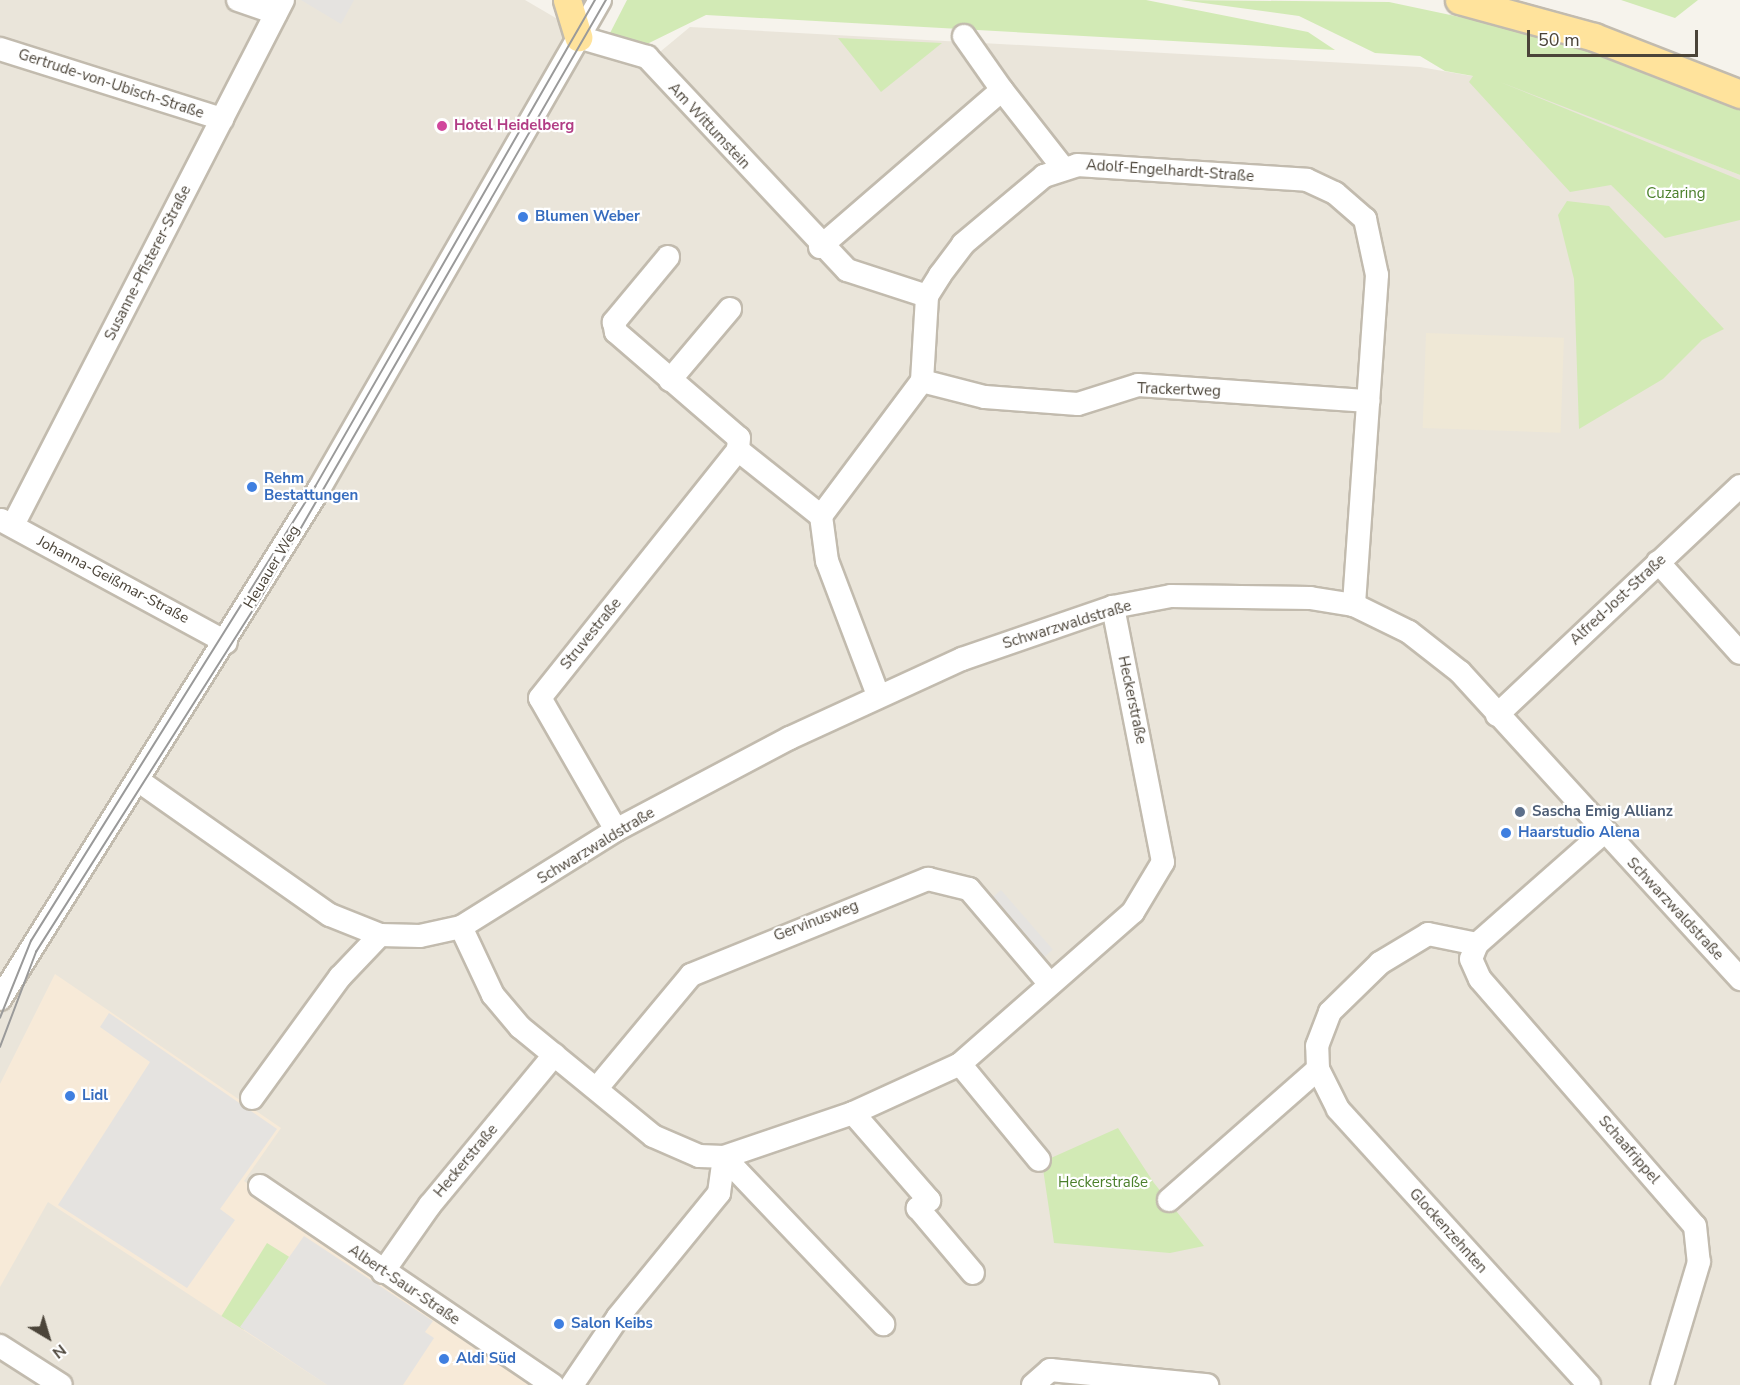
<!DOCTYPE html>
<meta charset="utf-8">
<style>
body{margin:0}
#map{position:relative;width:1740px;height:1385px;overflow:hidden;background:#f6f3ec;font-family:"Nunito Sans",sans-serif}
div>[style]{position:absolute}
.residential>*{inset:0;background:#eae5da}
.commercial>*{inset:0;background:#f7ead8}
.education>*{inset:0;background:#efe8d6;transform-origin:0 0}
.green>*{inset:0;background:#d2eab5;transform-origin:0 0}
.parking>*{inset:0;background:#e5e3e0;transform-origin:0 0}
.roads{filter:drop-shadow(2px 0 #c2bbae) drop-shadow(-2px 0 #c2bbae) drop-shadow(0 2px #c2bbae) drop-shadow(0 -2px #c2bbae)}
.minor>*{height:22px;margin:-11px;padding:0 11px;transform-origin:11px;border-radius:11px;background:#fff}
.major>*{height:27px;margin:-13.5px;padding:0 13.5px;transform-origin:13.5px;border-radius:13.5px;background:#ffe39c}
.tram>*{height:1.5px;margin:-0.75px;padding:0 0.75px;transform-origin:0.75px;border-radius:0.75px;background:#9a9a9a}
.dots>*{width:16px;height:16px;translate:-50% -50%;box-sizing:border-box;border:3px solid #fff;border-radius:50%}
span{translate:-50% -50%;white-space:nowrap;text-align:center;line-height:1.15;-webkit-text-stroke:4.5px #fff;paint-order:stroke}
.street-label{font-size:15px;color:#4b4439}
.hotel-label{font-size:15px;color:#b23c85;font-weight:700}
.left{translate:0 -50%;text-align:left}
.park-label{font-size:15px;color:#4a7f2a}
.shop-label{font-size:15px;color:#366cbe;font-weight:700}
.service-label{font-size:15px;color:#4e5e75;font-weight:700}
.north{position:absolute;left:18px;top:1307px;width:60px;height:60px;-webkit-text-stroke:4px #fff;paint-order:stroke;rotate:142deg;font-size:16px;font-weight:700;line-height:24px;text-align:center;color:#4b4439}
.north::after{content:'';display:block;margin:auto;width:21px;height:27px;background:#4b4439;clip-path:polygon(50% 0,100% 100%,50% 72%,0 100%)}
.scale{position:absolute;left:1527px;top:30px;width:171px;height:27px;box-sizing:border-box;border:3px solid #4b4439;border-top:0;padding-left:8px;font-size:18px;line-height:21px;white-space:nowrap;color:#4b4439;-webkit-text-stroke:4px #fff;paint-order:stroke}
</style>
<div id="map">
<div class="residential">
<div style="clip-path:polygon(0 0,525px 0,590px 38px,655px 56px,690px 27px,1420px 67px,1506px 82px,1740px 175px,1740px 1385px,0 1385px)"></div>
</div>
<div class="commercial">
<div style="clip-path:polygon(55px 974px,281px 1128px,244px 1181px,535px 1385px,327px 1385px,48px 1202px,0 1287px,0 1084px)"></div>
</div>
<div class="education">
<div style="left:1426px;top:333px;width:138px;height:95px;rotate:2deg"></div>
</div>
<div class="green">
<div style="clip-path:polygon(627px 0,1146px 0,1308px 32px,1335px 50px,706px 15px,645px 45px,609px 35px)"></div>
<div style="clip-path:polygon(1181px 0,1389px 2px,1564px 39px,1740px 105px,1740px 175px,1500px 82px,1740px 180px,1740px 220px,1665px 238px,1611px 185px,1570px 192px,1469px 82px,1473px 76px,1445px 71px,1420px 56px,1375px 53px,1299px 16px)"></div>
<div style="clip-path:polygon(1621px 0,1698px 0,1675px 18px)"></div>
<div style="clip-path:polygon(838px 38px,942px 43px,881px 92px)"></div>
<div style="clip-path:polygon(1567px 201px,1609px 206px,1724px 329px,1702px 340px,1663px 379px,1579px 429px,1574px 279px,1558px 215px)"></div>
<div style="clip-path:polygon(1118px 1128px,1154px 1183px,1204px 1246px,1170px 1253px,1054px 1243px,1042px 1162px)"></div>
<div style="left:267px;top:1243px;width:26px;height:86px;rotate:32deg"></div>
</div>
<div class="parking">
<div style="clip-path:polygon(301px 0,354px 0,341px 24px)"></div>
<div style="left:1001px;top:890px;width:79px;height:21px;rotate:49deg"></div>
<div style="clip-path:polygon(109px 1013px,277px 1129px,220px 1209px,235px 1220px,187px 1288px,58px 1205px,150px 1062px,100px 1027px)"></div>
<div style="clip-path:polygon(304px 1236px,433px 1321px,425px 1332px,434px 1338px,403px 1385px,327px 1385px,240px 1327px)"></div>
</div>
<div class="roads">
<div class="minor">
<div style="left:238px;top:0;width:40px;rotate:18.9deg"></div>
<div style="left:964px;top:36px;width:66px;rotate:54.9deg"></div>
<div style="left:578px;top:37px;width:72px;rotate:16.2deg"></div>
<div style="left:647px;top:57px;width:292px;rotate:46.8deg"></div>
<div style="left:847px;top:270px;width:84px;rotate:18deg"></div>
<div style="left:0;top:49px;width:233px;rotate:17.5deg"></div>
<div style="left:820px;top:247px;width:240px;rotate:-40.8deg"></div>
<div style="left:1002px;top:90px;width:100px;rotate:51.9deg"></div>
<div style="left:668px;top:257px;width:85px;rotate:129.7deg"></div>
<div style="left:614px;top:322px;width:10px;rotate:79deg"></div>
<div style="left:616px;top:332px;width:162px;rotate:40.8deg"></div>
<div style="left:739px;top:438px;width:12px;rotate:95deg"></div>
<div style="left:738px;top:450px;width:106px;rotate:38.5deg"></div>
<div style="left:670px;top:380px;width:93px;rotate:-49.8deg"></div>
<div style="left:922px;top:381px;width:65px;rotate:14.3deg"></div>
<div style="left:985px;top:397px;width:93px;rotate:4.3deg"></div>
<div style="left:1078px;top:404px;width:63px;rotate:-17.6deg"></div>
<div style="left:1138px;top:385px;width:231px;rotate:4deg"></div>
<div style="left:1px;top:520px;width:256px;rotate:28.5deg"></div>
<div style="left:13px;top:525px;width:590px;rotate:-62.78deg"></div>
<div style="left:1658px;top:562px;width:122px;rotate:48deg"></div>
<div style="left:878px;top:695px;width:143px;rotate:-110.8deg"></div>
<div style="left:827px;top:561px;width:45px;rotate:-97.6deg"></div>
<div style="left:821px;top:516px;width:169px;rotate:-53.2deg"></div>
<div style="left:922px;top:381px;width:85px;rotate:-86.6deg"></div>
<div style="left:927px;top:296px;width:25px;rotate:-58deg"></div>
<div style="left:940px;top:275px;width:39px;rotate:-53deg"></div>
<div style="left:963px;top:244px;width:106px;rotate:-40deg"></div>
<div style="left:1044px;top:176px;width:35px;rotate:-18deg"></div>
<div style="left:1077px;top:165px;width:230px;rotate:3.7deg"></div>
<div style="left:1307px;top:180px;width:31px;rotate:25deg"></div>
<div style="left:1335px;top:193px;width:40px;rotate:41deg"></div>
<div style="left:1365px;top:219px;width:57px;rotate:77.9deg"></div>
<div style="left:1377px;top:275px;width:331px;rotate:94deg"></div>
<div style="left:1497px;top:715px;width:334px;rotate:-43.3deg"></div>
<div style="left:139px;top:781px;width:233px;rotate:35.1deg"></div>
<div style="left:330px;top:915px;width:54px;rotate:21.8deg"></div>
<div style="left:380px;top:935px;width:40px;rotate:1.4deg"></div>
<div style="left:420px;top:936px;width:42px;rotate:-12.4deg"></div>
<div style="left:461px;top:927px;width:183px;rotate:-32deg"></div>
<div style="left:616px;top:830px;width:197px;rotate:-27.9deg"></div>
<div style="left:790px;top:738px;width:189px;rotate:-24.7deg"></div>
<div style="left:962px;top:659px;width:160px;rotate:-19deg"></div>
<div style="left:1113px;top:607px;width:59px;rotate:-10.7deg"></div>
<div style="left:1171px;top:596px;width:139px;rotate:0.8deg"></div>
<div style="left:1310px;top:598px;width:45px;rotate:9deg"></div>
<div style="left:1354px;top:605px;width:61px;rotate:26.1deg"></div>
<div style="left:1409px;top:632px;width:65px;rotate:38.1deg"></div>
<div style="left:1460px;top:672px;width:416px;rotate:47.6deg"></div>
<div style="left:616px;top:830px;width:152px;rotate:-119.9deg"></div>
<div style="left:540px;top:698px;width:317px;rotate:-51.4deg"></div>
<div style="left:461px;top:927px;width:75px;rotate:64.8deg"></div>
<div style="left:493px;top:995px;width:42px;rotate:49.8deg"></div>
<div style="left:520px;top:1027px;width:172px;rotate:39.3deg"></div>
<div style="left:653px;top:1136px;width:50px;rotate:23.5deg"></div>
<div style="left:699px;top:1156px;width:25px;rotate:2deg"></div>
<div style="left:724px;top:1157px;width:136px;rotate:-18.8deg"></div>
<div style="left:853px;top:1113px;width:118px;rotate:-24.6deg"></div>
<div style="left:960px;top:1064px;width:230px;rotate:-41.3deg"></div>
<div style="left:1133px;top:912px;width:58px;rotate:-59deg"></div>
<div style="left:1163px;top:862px;width:260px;rotate:-101.1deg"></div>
<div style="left:1477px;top:944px;width:16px;rotate:112deg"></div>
<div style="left:1471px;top:959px;width:22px;rotate:66deg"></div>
<div style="left:1480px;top:979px;width:327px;rotate:49deg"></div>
<div style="left:1695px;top:1226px;width:36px;rotate:84deg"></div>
<div style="left:1699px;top:1262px;width:128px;rotate:106.7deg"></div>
<div style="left:0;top:999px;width:602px;rotate:-57.97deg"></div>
<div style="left:319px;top:489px;width:564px;rotate:-60.12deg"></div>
<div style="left:960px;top:1064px;width:124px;rotate:50.5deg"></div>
<div style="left:597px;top:1088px;width:147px;rotate:-50.2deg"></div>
<div style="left:691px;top:975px;width:256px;rotate:-22.1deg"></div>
<div style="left:928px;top:879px;width:42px;rotate:13.7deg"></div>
<div style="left:969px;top:889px;width:123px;rotate:49.6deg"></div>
<div style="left:252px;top:1098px;width:150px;rotate:-54deg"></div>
<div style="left:340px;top:977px;width:58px;rotate:-46.4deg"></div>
<div style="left:853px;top:1113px;width:116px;rotate:48.9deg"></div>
<div style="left:929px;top:1200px;width:14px;rotate:144deg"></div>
<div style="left:918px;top:1208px;width:85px;rotate:49.8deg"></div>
<div style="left:260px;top:1186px;width:354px;rotate:34.2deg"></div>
<div style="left:1169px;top:1200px;width:198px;rotate:-41.3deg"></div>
<div style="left:383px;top:1272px;width:82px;rotate:-55deg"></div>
<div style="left:430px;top:1205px;width:195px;rotate:-50.4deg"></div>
<div style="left:0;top:1346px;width:72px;rotate:32.6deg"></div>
<div style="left:572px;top:1385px;width:82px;rotate:-55.9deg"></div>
<div style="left:618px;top:1317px;width:160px;rotate:-50.8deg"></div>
<div style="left:719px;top:1193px;width:36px;rotate:-82deg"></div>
<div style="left:724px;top:1157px;width:231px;rotate:46.4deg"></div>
<div style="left:1033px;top:1385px;width:23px;rotate:-41deg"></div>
<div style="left:1050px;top:1370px;width:158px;rotate:5.5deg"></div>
<div style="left:1589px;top:1385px;width:373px;rotate:-132.3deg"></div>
<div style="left:1338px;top:1109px;width:45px;rotate:-116.6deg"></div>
<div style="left:1318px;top:1069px;width:23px;rotate:-92deg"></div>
<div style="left:1317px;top:1046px;width:36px;rotate:-69deg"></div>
<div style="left:1330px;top:1012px;width:70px;rotate:-44.4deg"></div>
<div style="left:1380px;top:963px;width:56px;rotate:-31.1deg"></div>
<div style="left:1428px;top:934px;width:50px;rotate:11.5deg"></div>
<div style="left:1477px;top:944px;width:169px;rotate:-41.4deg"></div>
</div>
<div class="major">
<div style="left:567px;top:0;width:39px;rotate:73deg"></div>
<div style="left:1459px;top:0;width:140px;rotate:15.3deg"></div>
<div style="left:1594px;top:37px;width:157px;rotate:21.3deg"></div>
</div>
</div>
<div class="tram">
<div style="left:0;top:1018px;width:83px;rotate:-68.1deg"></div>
<div style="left:31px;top:941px;width:536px;rotate:-57.97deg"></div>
<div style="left:315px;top:487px;width:562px;rotate:-60.1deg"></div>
<div style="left:0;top:1047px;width:102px;rotate:-69.2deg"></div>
<div style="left:36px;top:952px;width:418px;rotate:-57.6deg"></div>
<div style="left:260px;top:599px;width:692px;rotate:-59.99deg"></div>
</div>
<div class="dots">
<div style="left:442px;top:126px;background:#d1479c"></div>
<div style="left:523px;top:217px;background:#3f7fe0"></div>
<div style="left:252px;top:487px;background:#3f7fe0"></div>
<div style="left:1520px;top:812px;background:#5c6f8a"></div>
<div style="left:1506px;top:833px;background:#3f7fe0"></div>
<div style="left:70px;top:1096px;background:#3f7fe0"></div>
<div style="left:559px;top:1324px;background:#3f7fe0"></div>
<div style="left:444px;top:1359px;background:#3f7fe0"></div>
</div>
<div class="street-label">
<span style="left:111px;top:84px;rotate:18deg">Gertrude-von-Ubisch-Straße</span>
<span style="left:709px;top:126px;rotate:47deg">Am Wittumstein</span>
<span style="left:1170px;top:171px;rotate:4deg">Adolf-Engelhardt-Straße</span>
<span style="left:148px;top:263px;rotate:-63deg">Susanne-Pfisterer-Straße</span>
<span style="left:1179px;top:390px;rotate:2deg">Trackertweg</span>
<span style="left:272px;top:567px;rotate:-59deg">Heuauer Weg</span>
<span style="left:113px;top:580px;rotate:28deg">Johanna-Geißmar-Straße</span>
<span style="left:1618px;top:600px;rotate:-43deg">Alfred-Jost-Straße</span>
<span style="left:1067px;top:625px;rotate:-17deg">Schwarzwaldstraße</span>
<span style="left:591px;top:634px;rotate:-51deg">Struvestraße</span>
<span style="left:1132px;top:700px;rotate:78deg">Heckerstraße</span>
<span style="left:596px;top:846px;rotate:-31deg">Schwarzwaldstraße</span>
<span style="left:1675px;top:909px;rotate:47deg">Schwarzwaldstraße</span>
<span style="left:816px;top:921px;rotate:-21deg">Gervinusweg</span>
<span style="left:1629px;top:1150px;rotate:49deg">Schaafrippel</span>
<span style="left:466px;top:1161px;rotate:-50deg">Heckerstraße</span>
<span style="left:1448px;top:1231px;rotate:48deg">Glockenzehnten</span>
<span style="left:404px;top:1285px;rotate:34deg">Albert-Saur-Straße</span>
</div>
<div class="hotel-label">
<span class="left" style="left:454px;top:126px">Hotel Heidelberg</span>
</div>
<div class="park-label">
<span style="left:1676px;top:194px">Cuzaring</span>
<span style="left:1103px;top:1183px">Heckerstraße</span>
</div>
<div class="shop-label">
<span class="left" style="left:535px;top:217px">Blumen Weber</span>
<span class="left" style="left:264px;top:487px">Rehm<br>Bestattungen</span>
<span class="left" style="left:1518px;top:833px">Haarstudio Alena</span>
<span class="left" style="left:82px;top:1096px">Lidl</span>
<span class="left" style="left:571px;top:1324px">Salon Keibs</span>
<span class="left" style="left:456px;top:1359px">Aldi Süd</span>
</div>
<div class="service-label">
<span class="left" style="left:1532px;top:812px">Sascha Emig Allianz</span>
</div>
<div class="north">N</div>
<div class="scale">50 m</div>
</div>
